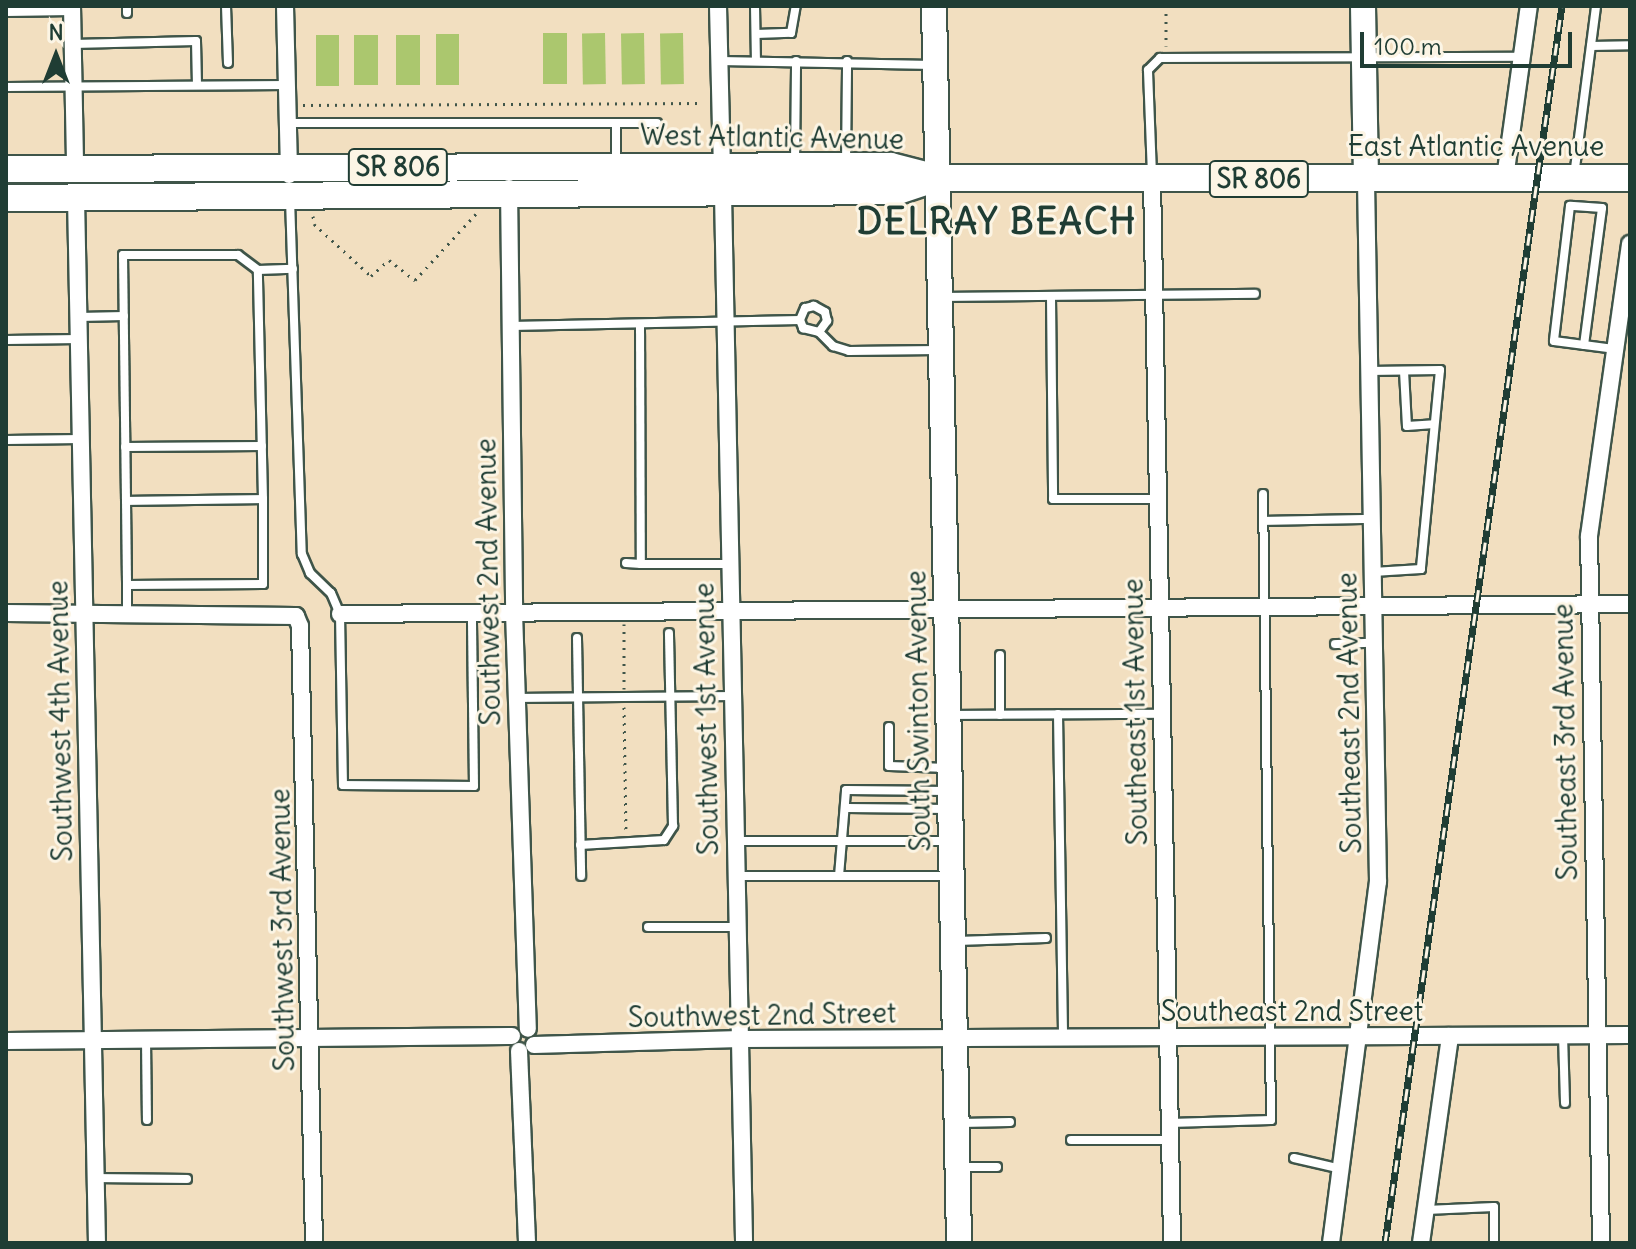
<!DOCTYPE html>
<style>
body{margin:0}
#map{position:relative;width:1636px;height:1249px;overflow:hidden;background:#f2dfc0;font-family:Delius,sans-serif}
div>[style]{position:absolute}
.green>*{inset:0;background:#abc76e;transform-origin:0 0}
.path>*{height:3px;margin-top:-1.5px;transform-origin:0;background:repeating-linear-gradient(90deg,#3f5549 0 2px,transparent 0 8px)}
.roads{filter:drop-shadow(2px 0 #3f5549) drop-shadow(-2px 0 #3f5549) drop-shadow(0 2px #3f5549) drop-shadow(0 -2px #3f5549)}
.lane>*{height:8px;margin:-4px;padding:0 4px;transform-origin:4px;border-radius:4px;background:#fff}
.street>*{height:16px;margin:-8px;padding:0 8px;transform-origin:8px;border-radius:8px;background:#fff}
.secondary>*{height:24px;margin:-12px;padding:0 12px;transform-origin:12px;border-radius:12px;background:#fff}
.primary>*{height:26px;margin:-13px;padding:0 13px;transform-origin:13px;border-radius:13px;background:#fff}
.rail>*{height:7px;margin-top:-3.5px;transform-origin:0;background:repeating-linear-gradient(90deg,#fcf5e5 0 12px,#1f3d34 0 24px);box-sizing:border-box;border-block:2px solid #1f3d34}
span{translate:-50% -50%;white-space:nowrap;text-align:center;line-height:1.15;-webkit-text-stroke:6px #fcf5e5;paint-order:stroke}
.shield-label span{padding:2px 6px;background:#fcf5e5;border:2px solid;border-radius:6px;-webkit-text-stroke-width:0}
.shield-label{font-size:26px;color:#1f3d34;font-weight:700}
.street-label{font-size:28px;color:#1f3d34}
.district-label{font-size:36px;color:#1f3d34;font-weight:700;letter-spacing:2px}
.frame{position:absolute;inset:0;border:8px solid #1f3d34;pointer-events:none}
.north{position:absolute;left:16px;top:16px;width:80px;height:80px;-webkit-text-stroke:6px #fcf5e5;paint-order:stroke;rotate:0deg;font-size:22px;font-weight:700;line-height:32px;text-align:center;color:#1f3d34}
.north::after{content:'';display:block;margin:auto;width:28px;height:36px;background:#1f3d34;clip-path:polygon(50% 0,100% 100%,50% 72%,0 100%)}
.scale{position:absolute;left:1360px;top:32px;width:212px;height:36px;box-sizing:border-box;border:4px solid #1f3d34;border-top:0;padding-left:10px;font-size:24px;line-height:28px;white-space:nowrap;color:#1f3d34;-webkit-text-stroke:6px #fcf5e5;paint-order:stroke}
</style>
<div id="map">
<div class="green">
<div style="left:567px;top:33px;width:51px;height:24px;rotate:90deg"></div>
<div style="left:605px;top:33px;width:51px;height:23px;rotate:89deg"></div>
<div style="left:644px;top:33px;width:51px;height:23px;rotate:89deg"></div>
<div style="left:683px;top:33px;width:51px;height:23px;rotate:89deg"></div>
<div style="left:436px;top:34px;width:23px;height:51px"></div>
<div style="left:316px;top:35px;width:23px;height:51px"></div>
<div style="left:354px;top:35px;width:24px;height:50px"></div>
<div style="left:396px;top:35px;width:24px;height:50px"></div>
</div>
<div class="path">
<div style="left:1166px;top:6px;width:40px;rotate:90deg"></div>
<div style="left:303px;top:105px;width:400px;rotate:-0.3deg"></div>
<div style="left:313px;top:216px;width:8px;rotate:83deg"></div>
<div style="left:314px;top:224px;width:77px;rotate:42.4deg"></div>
<div style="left:371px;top:276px;width:24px;rotate:-42deg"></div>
<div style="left:389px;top:260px;width:33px;rotate:38deg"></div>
<div style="left:415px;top:280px;width:90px;rotate:-47.3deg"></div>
<div style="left:624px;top:689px;width:65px;rotate:-90deg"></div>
<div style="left:624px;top:707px;width:124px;rotate:89.1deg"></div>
</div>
<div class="roads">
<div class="lane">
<div style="left:127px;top:6px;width:7px;rotate:90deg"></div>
<div style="left:226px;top:6px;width:57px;rotate:88deg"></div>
<div style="left:755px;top:6px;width:55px;rotate:89deg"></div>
<div style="left:6px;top:12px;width:66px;rotate:-0.9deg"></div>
<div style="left:756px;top:34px;width:35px;rotate:-2deg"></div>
<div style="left:791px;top:33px;width:27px;rotate:-80deg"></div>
<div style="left:73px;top:44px;width:123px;rotate:-1.4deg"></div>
<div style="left:196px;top:41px;width:44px;rotate:88.7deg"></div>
<div style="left:1591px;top:46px;width:39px;rotate:-1deg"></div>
<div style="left:720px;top:61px;width:214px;rotate:1.1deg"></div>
<div style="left:6px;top:87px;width:281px;rotate:-0.4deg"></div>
<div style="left:288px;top:123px;width:328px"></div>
<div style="left:616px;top:162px;width:39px;rotate:-90deg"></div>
<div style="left:616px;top:123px;width:41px"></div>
<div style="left:795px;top:163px;width:102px;rotate:-89.4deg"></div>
<div style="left:846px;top:164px;width:103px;rotate:-89.4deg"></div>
<div style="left:1152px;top:175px;width:105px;rotate:-92.2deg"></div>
<div style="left:1148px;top:70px;width:17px;rotate:-45deg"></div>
<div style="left:1160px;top:58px;width:362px;rotate:-0.2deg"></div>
<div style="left:1574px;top:176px;width:171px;rotate:-82.6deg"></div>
<div style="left:290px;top:199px;width:355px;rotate:88.1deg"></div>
<div style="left:302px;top:554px;width:21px;rotate:67deg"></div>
<div style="left:310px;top:573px;width:29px;rotate:44deg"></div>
<div style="left:331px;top:593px;width:23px;rotate:67deg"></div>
<div style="left:340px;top:614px;width:171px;rotate:89deg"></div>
<div style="left:343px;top:785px;width:131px;rotate:0.4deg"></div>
<div style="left:474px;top:786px;width:173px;rotate:-90.7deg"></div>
<div style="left:258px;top:270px;width:25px;rotate:-143deg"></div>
<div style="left:238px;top:255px;width:115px;rotate:180deg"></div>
<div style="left:123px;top:255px;width:246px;rotate:89.3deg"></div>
<div style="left:126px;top:501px;width:137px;rotate:-0.8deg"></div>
<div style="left:263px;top:499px;width:229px;rotate:-91.3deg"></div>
<div style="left:258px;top:270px;width:35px;rotate:-2deg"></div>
<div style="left:944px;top:297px;width:311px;rotate:-0.6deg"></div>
<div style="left:1051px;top:297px;width:202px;rotate:89.4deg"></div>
<div style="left:1053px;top:499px;width:104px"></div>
<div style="left:79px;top:317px;width:45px;rotate:-1.3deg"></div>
<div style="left:640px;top:324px;width:240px;rotate:89.8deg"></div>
<div style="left:641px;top:564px;width:87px"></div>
<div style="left:511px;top:326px;width:289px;rotate:-1.2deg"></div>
<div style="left:819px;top:332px;width:14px;rotate:-54deg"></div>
<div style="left:827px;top:321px;width:9px;rotate:-103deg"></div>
<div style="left:825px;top:312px;width:13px;rotate:-151deg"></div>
<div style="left:814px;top:306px;width:9px;rotate:167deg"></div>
<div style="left:805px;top:308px;width:13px;rotate:113deg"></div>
<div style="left:800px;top:320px;width:9px;rotate:69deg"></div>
<div style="left:803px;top:328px;width:16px;rotate:14deg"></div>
<div style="left:819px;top:332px;width:20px;rotate:45deg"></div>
<div style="left:833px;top:346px;width:17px;rotate:17deg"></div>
<div style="left:849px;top:351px;width:89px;rotate:-0.6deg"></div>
<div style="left:6px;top:340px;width:73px;rotate:-0.8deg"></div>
<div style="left:1584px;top:345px;width:138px;rotate:-82.5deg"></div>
<div style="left:1602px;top:208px;width:32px;rotate:-176deg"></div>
<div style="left:1570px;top:206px;width:136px;rotate:96.8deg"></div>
<div style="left:1554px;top:341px;width:62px;rotate:7.5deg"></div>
<div style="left:1369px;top:371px;width:71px;rotate:-0.8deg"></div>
<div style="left:1440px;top:370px;width:200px;rotate:95.5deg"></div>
<div style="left:1421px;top:569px;width:48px;rotate:176.4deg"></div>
<div style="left:1404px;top:371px;width:55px;rotate:86.9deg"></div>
<div style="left:1407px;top:426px;width:27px;rotate:-4deg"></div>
<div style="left:6px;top:440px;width:75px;rotate:-0.8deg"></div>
<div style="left:125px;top:447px;width:137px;rotate:-0.4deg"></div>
<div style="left:126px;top:501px;width:84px;rotate:89.3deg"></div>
<div style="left:127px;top:585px;width:136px;rotate:-0.4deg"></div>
<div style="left:263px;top:584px;width:85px;rotate:-90deg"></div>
<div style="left:1264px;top:521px;width:108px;rotate:-1.1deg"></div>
<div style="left:626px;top:563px;width:15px;rotate:4deg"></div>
<div style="left:127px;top:585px;width:28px;rotate:90deg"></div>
<div style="left:577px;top:638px;width:238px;rotate:89deg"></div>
<div style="left:1335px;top:644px;width:38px;rotate:-2deg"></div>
<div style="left:517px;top:698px;width:214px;rotate:-0.5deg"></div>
<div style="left:1058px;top:714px;width:324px;rotate:89.1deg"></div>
<div style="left:950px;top:715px;width:211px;rotate:-0.3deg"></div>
<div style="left:1000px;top:715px;width:60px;rotate:-90deg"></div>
<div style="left:889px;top:727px;width:39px;rotate:90deg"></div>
<div style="left:889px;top:766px;width:59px;rotate:1.9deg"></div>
<div style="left:847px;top:808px;width:102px;rotate:0.6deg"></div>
<div style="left:735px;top:841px;width:215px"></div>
<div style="left:580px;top:845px;width:84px;rotate:-3.4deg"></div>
<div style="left:664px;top:840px;width:17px;rotate:-57deg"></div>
<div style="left:673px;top:826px;width:193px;rotate:-91.2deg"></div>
<div style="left:736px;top:876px;width:211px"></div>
<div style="left:839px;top:876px;width:86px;rotate:-85.3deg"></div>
<div style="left:846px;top:790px;width:103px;rotate:0.6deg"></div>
<div style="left:648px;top:927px;width:89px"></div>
<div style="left:957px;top:941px;width:89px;rotate:-1.9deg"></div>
<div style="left:1563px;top:1035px;width:68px;rotate:88.3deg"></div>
<div style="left:146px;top:1041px;width:79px;rotate:89.3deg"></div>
<div style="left:961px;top:1123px;width:49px;rotate:-1.2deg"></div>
<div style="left:1170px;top:1123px;width:101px;rotate:-1.7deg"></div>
<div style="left:1271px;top:1120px;width:626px;rotate:-90.73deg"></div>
<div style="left:1071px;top:1140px;width:99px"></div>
<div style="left:1294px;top:1158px;width:48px;rotate:13.2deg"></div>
<div style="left:962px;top:1167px;width:35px"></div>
<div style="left:96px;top:1178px;width:91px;rotate:0.6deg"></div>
<div style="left:1426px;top:1210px;width:68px;rotate:-2.5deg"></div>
<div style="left:1494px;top:1207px;width:36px;rotate:90deg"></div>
</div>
<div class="street">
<div style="left:72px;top:6px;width:162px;rotate:88.9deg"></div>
<div style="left:285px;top:6px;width:169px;rotate:88.6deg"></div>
<div style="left:718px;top:6px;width:161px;rotate:88.6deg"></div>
<div style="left:1505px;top:178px;width:174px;rotate:-82.1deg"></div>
<div style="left:1152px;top:180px;width:1063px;rotate:88.92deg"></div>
<div style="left:509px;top:188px;width:424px;rotate:89.3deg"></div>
<div style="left:514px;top:612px;width:417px;rotate:88.1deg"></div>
<div style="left:723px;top:194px;width:1049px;rotate:88.85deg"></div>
<div style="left:76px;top:198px;width:1045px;rotate:88.85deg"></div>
<div style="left:6px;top:613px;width:290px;rotate:0.6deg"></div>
<div style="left:296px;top:616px;width:11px;rotate:68deg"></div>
<div style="left:300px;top:626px;width:617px;rotate:88.7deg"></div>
<div style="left:340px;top:614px;width:1290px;rotate:-0.44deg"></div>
<div style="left:6px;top:1041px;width:506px;rotate:-0.57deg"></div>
<div style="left:534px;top:1045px;width:206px;rotate:-1.7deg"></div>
<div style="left:740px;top:1039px;width:890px;rotate:-0.26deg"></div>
<div style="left:519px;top:1051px;width:192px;rotate:87.6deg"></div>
<div style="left:1331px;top:1243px;width:364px;rotate:-82.6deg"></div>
<div style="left:1378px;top:882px;width:703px;rotate:-90.98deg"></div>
<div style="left:1421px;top:1243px;width:209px;rotate:-82deg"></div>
<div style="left:1601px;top:1243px;width:707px;rotate:-90.97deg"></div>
<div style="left:1589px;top:536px;width:295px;rotate:-82deg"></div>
</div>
<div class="secondary">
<div style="left:934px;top:6px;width:1237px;rotate:88.84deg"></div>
<div style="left:1363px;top:6px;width:173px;rotate:89deg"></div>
</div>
<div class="primary">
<div style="left:6px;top:169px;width:885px;rotate:-0.19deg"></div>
<div style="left:891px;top:166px;width:48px;rotate:14.6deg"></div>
<div style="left:6px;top:198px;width:892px;rotate:-0.45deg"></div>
<div style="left:898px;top:191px;width:41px;rotate:-18.4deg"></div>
<div style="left:937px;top:178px;width:693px"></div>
</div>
</div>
<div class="rail">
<div style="left:1385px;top:1243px;width:1250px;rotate:-81.86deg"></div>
</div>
<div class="shield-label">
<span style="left:398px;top:167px">SR 806</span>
<span style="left:1259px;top:179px">SR 806</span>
</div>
<div class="street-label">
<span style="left:772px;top:137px;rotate:1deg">West Atlantic Avenue</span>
<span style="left:1476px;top:146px">East Atlantic Avenue</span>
<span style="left:488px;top:582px;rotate:-91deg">Southwest 2nd Avenue</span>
<span style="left:918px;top:711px;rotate:-91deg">South Swinton Avenue</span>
<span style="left:1135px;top:712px;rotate:-91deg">Southeast 1st Avenue</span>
<span style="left:1349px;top:713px;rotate:-91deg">Southeast 2nd Avenue</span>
<span style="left:706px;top:719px;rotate:-91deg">Southwest 1st Avenue</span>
<span style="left:60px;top:721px;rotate:-91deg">Southwest 4th Avenue</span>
<span style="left:1565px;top:742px;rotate:-91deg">Southeast 3rd Avenue</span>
<span style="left:282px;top:930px;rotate:-91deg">Southwest 3rd Avenue</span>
<span style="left:1292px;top:1011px">Southeast 2nd Street</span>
<span style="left:762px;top:1015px;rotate:-1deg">Southwest 2nd Street</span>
</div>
<div class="district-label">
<span style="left:997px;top:222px">DELRAY BEACH</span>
</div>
<div class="frame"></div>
<div class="north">N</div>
<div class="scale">100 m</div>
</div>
